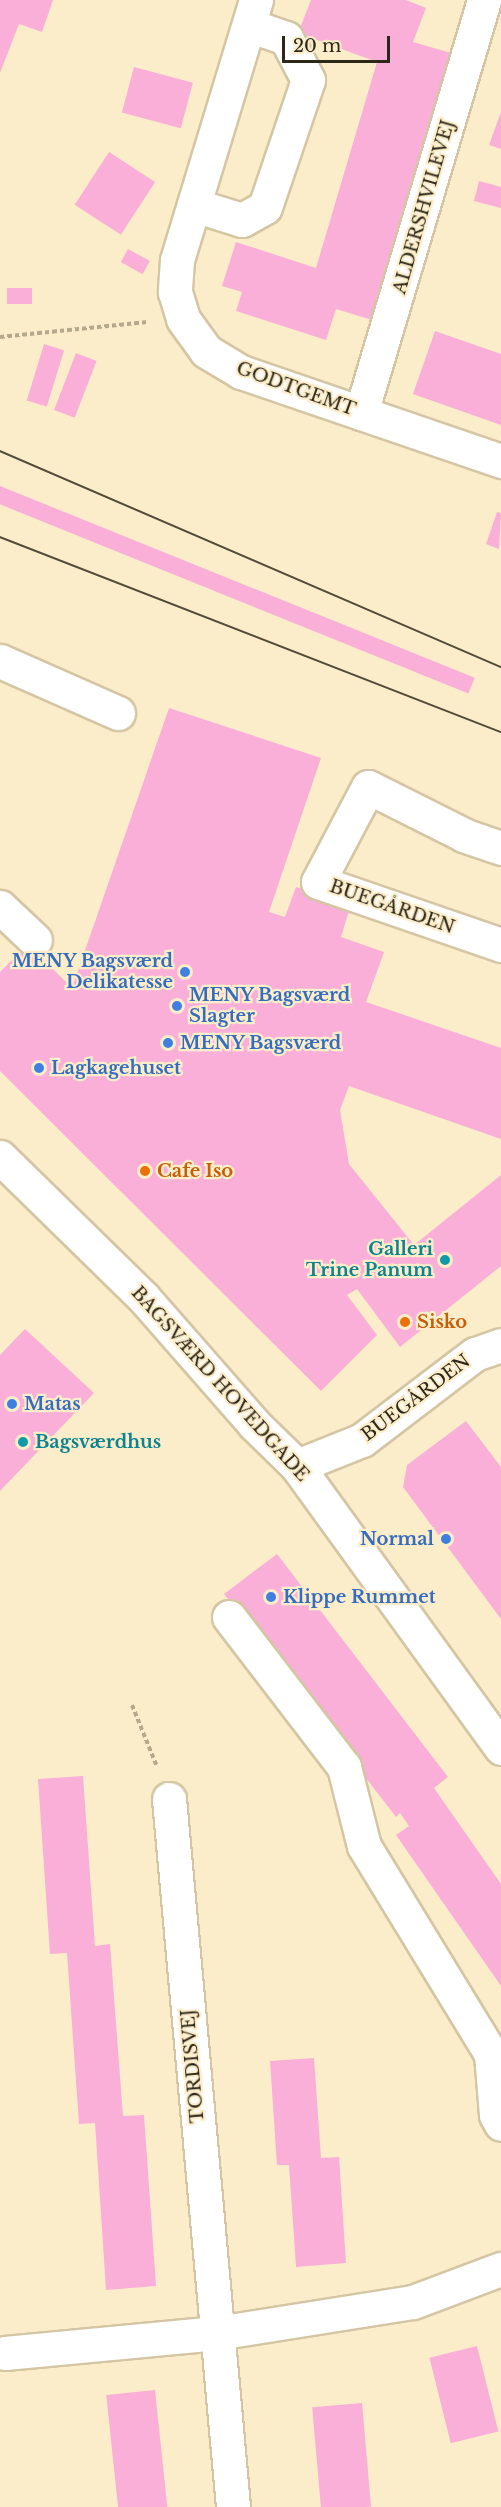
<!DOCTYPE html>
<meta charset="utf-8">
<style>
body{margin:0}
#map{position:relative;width:501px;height:2507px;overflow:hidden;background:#fcedca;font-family:"Libre Baskerville",serif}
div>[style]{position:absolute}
.building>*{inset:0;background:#f9afd7;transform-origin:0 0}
.path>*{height:4px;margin-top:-2px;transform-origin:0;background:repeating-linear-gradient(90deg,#b4a88d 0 4.5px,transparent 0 7.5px)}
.roads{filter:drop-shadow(2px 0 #d4c6a4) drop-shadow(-2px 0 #d4c6a4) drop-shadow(0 2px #d4c6a4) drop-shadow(0 -2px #d4c6a4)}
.minor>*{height:33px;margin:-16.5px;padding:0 16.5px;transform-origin:16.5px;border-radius:16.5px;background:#fff}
.tram>*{height:1.5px;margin:-0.75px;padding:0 0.75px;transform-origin:0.75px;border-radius:0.75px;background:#534b3a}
.dots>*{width:16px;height:16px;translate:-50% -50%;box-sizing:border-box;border:3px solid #fcedca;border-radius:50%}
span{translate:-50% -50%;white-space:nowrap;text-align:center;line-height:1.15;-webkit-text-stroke:4.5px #fcedca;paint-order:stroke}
.street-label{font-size:18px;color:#2d271a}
.shop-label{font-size:18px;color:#366cbe;font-weight:700}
.right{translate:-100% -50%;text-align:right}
.left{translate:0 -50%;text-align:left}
.food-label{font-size:18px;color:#c56008;font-weight:700}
.culture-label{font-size:18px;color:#0d838f;font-weight:700}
.scale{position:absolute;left:282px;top:36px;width:108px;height:27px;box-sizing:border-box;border:3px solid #2d271a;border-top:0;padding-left:8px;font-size:18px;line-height:21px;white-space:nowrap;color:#2d271a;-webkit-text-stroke:4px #fcedca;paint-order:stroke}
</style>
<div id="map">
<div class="building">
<div style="clip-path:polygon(0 0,53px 0,42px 32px,19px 24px,0 73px)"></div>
<div style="clip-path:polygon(311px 0,406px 0,426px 8px,413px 42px,451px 53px,372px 320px,336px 309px,326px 340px,236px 311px,242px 292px,222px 286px,236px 242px,316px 268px,377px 62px,298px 33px)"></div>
<div style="left:134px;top:67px;width:61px;height:47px;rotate:15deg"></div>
<div style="clip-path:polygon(501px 112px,501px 149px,489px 145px)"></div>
<div style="left:109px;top:152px;width:55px;height:63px;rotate:33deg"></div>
<div style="clip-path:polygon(479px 181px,501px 187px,501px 208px,474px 201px)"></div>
<div style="left:128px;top:249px;width:25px;height:15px;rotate:29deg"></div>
<div style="left:7px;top:288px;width:25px;height:16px"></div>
<div style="clip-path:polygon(435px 331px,501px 354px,501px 425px,413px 394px)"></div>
<div style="left:44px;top:344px;width:21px;height:59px;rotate:17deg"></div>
<div style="left:76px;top:353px;width:22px;height:61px;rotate:21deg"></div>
<div style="left:0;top:486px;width:512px;height:17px;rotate:22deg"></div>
<div style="clip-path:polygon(497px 512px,501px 513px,499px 549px,486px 544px)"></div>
<div style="clip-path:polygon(169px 708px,321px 758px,269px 912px,285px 917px,296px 887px,351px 904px,341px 937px,384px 952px,366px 1002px,501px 1048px,501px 1139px,349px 1086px,340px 1110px,349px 1164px,414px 1245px,501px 1175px,501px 1266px,400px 1347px,357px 1289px,347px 1295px,377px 1335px,321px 1391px,0 1071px,0 972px,28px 944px,72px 988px)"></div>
<div style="clip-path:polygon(25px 1329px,94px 1393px,0 1491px,0 1355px)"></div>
<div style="clip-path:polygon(466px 1421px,501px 1467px,501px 1619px,403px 1487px,407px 1465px)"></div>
<div style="clip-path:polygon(277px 1554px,448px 1777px,434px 1788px,501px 1884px,501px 1986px,396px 1835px,409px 1826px,400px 1813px,396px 1817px,224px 1594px)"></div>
<div style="clip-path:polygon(83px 1776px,95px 1946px,110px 1944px,123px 2116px,144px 2115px,156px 2286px,106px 2290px,95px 2123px,79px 2124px,67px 1953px,50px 1954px,38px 1779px)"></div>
<div style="clip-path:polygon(314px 2058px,321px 2158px,339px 2157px,346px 2263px,296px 2267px,289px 2165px,277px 2165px,270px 2061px)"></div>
<div style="left:477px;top:2346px;width:88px;height:49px;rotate:76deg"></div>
<div style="left:155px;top:2390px;width:118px;height:49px;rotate:84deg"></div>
<div style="left:362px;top:2403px;width:104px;height:50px;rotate:85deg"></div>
</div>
<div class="path">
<div style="left:0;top:337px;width:148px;rotate:-5.8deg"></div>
<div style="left:132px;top:1705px;width:67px;rotate:68deg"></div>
</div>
<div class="roads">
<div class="minor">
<div style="left:256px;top:0;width:272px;rotate:106.9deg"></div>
<div style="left:177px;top:260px;width:32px;rotate:94deg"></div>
<div style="left:175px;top:292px;width:28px;rotate:73deg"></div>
<div style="left:183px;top:319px;width:39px;rotate:54deg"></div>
<div style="left:206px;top:351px;width:41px;rotate:31deg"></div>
<div style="left:241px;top:372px;width:275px;rotate:18.9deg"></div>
<div style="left:194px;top:205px;width:50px;rotate:17.4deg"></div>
<div style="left:242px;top:220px;width:26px;rotate:-29deg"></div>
<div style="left:265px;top:207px;width:134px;rotate:-71.3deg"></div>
<div style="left:308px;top:80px;width:47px;rotate:-117.6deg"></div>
<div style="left:286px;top:38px;width:39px;rotate:-161deg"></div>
<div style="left:361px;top:413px;width:431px;rotate:-73.4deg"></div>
<div style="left:0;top:661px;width:129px;rotate:23.8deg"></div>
<div style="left:501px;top:848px;width:39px;rotate:-161deg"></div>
<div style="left:464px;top:835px;width:107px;rotate:-153.4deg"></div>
<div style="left:368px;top:787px;width:107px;rotate:117.8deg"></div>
<div style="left:318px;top:882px;width:194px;rotate:19deg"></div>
<div style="left:0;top:907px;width:48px;rotate:43.3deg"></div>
<div style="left:0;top:1157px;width:200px;rotate:44.4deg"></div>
<div style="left:143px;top:1297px;width:169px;rotate:48.8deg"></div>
<div style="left:254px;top:1424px;width:60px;rotate:44.3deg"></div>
<div style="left:297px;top:1466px;width:348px;rotate:54.1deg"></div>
<div style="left:297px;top:1466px;width:70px;rotate:-21.8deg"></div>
<div style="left:362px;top:1440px;width:142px;rotate:-37.3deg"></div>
<div style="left:475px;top:1354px;width:28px;rotate:-19deg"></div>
<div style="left:229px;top:1617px;width:189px;rotate:52.5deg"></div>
<div style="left:344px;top:1767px;width:81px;rotate:75.8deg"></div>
<div style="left:364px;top:1846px;width:244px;rotate:58.6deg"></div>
<div style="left:491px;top:2054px;width:61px;rotate:85.3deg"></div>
<div style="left:496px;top:2115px;width:10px;rotate:61deg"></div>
<div style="left:169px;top:1799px;width:711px;rotate:84.83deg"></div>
<div style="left:5px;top:2353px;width:213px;rotate:-5.4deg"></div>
<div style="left:217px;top:2333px;width:198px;rotate:-9deg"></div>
<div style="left:413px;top:2302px;width:94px;rotate:-20.6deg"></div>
</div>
</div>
<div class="tram">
<div style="left:0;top:451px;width:546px;rotate:23.32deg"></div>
<div style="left:0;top:537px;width:538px;rotate:21.27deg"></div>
</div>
<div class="dots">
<div style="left:185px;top:972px;background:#3f7fe0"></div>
<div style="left:177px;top:1006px;background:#3f7fe0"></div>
<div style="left:168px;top:1043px;background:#3f7fe0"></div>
<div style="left:39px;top:1068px;background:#3f7fe0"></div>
<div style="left:145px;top:1171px;background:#e8710a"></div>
<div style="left:445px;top:1260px;background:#0f9aa8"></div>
<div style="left:405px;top:1322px;background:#e8710a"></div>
<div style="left:12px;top:1404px;background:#3f7fe0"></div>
<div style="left:23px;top:1442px;background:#0f9aa8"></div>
<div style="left:446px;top:1539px;background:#3f7fe0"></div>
<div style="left:271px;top:1597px;background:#3f7fe0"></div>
</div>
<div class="street-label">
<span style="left:424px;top:207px;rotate:-74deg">ALDERSHVILEVEJ</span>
<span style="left:296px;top:389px;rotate:20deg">GODTGEMT</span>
<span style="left:392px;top:907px;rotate:19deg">BUEGÅRDEN</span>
<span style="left:220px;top:1384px;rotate:48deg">BAGSVÆRD HOVEDGADE</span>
<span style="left:416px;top:1398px;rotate:-37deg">BUEGÅRDEN</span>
<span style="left:193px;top:2066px;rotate:-95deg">TORDISVEJ</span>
</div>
<div class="shop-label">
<span class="right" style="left:173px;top:972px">MENY Bagsværd<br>Delikatesse</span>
<span class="left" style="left:189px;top:1006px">MENY Bagsværd<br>Slagter</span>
<span class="left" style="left:180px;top:1043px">MENY Bagsværd</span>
<span class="left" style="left:51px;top:1068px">Lagkagehuset</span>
<span class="left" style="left:24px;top:1404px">Matas</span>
<span class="right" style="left:434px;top:1539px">Normal</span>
<span class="left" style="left:283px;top:1597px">Klippe Rummet</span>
</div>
<div class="food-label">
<span class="left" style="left:157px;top:1171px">Cafe Iso</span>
<span class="left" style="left:417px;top:1322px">Sisko</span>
</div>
<div class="culture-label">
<span class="right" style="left:433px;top:1260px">Galleri<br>Trine Panum</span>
<span class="left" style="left:35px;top:1442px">Bagsværdhus</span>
</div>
<div class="scale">20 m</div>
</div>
